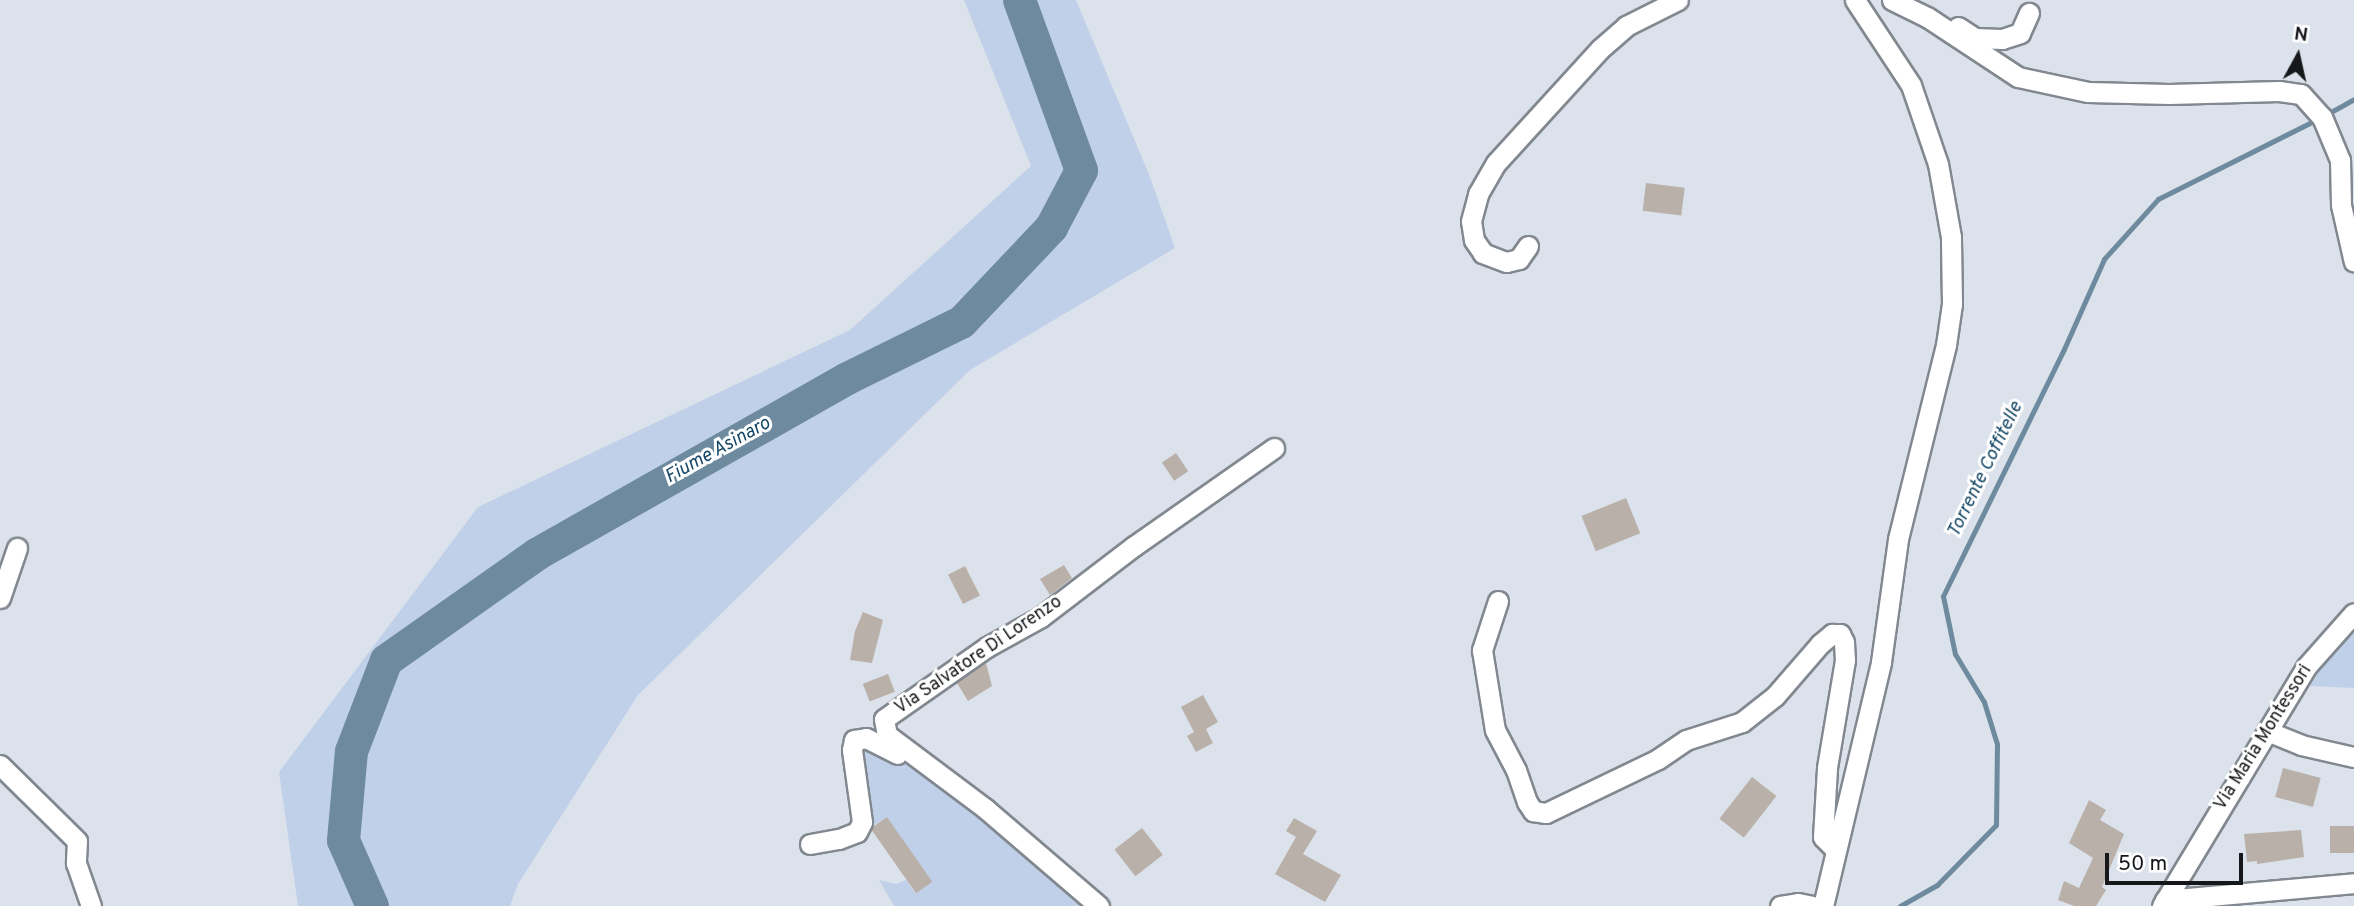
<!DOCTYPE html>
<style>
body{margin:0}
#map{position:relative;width:2354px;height:906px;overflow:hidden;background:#dce2eb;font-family:Overpass,sans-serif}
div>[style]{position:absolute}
.green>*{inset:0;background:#c0d0e9}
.stream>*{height:5px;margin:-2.5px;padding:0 2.5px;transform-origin:2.5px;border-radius:2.5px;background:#6e8a9f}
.river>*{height:33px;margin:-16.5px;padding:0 16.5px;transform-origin:16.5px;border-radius:16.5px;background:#6e8a9f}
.building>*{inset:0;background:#b9b1a9;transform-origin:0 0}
.roads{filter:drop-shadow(2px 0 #828890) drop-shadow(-2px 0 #828890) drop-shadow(0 2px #828890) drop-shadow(0 -2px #828890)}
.minor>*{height:19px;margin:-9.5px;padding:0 9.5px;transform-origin:9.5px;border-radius:9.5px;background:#fff}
span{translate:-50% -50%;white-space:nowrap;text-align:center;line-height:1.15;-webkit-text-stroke:6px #fff;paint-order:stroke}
.street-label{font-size:18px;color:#15171a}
.water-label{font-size:19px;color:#154867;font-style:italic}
.north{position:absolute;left:2263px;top:21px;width:70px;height:70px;-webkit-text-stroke:5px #fff;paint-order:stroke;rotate:8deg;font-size:19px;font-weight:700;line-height:28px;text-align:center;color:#15171a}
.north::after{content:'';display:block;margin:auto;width:24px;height:32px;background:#15171a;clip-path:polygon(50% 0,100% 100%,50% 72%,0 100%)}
.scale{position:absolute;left:2105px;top:853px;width:138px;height:32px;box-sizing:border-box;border:4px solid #15171a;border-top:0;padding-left:9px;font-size:21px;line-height:24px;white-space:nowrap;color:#15171a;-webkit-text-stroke:5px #fff;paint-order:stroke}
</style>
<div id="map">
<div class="green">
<div style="clip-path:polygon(964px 0,1076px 0,1150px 177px,1175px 248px,970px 370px,638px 695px,518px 884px,510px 906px,298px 906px,279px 772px,478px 507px,850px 330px,1031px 166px)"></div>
<div style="clip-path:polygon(2354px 630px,2354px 688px,2310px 686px,2326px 661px)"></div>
<div style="clip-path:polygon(861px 746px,898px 759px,947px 787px,1091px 906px,894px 906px,879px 880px,896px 884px,906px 880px,915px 893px,931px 881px,887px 817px,870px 828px,857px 753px)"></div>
</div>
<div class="stream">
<div style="left:2329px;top:113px;width:29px;rotate:-29deg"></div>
<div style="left:1900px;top:906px;width:43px;rotate:-29.6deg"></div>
<div style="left:1937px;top:885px;width:84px;rotate:-45.5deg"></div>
<div style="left:1996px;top:825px;width:81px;rotate:-89.3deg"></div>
<div style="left:1997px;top:744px;width:44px;rotate:-107.2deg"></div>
<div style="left:1984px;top:702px;width:56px;rotate:-121.1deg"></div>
<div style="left:1955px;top:654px;width:59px;rotate:-101.7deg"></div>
<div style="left:1943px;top:596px;width:275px;rotate:-63.9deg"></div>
<div style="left:2064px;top:349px;width:98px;rotate:-66deg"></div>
<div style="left:2104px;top:259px;width:81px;rotate:-48deg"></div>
<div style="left:2158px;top:199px;width:177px;rotate:-26.6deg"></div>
</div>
<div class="river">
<div style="left:372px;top:906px;width:72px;rotate:-113.7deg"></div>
<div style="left:343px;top:840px;width:89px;rotate:-84.9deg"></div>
<div style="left:351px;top:751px;width:97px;rotate:-69deg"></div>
<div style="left:386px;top:660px;width:184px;rotate:-35.2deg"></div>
<div style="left:536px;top:554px;width:357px;rotate:-29.5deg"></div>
<div style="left:847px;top:378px;width:127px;rotate:-26.2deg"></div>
<div style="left:961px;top:322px;width:131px;rotate:-46.5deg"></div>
<div style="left:1051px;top:227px;width:64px;rotate:-62.2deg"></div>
<div style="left:1081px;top:170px;width:181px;rotate:-110deg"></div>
</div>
<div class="building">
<div style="left:1646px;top:183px;width:39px;height:28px;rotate:7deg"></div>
<div style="left:1176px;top:453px;width:22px;height:17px;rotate:56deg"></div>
<div style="left:1626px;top:498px;width:38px;height:48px;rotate:68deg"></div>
<div style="clip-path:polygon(1064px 565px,1072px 578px,1050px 595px,1040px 579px)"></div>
<div style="left:965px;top:566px;width:33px;height:19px;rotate:63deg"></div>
<div style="clip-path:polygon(863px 612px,883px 620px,872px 663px,850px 660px,855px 631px)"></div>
<div style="clip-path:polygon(986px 663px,992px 686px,968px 701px,957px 683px)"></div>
<div style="left:888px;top:674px;width:19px;height:27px;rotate:69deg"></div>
<div style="clip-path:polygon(1203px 695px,1218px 722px,1206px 729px,1213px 743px,1196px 752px,1187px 736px,1194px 732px,1181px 707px)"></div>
<div style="left:2283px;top:768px;width:39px;height:30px;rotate:15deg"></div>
<div style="left:1752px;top:777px;width:31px;height:53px;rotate:38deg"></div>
<div style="clip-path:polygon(2089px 800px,2106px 810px,2100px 820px,2124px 834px,2102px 887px,2106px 890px,2096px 906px,2074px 906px,2058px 900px,2064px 881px,2079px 888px,2093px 858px,2069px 843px)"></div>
<div style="left:887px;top:817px;width:79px;height:20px;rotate:55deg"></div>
<div style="clip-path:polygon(1294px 818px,1317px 831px,1303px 854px,1341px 875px,1325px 902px,1275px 874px,1296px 837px,1286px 831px)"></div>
<div style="left:2354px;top:826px;width:27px;height:24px;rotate:90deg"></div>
<div style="left:1142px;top:828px;width:34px;height:35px;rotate:52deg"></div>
<div style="clip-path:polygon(2301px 830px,2304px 857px,2257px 864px,2257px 861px,2247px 862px,2244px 834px)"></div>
</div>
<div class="roads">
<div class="minor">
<div style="left:1892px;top:0;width:39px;rotate:26deg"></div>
<div style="left:1927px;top:17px;width:109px;rotate:33.4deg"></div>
<div style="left:2018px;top:77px;width:72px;rotate:12.1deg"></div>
<div style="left:2088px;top:92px;width:81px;rotate:1.4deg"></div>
<div style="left:2169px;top:94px;width:110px;rotate:-1.6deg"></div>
<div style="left:2279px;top:91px;width:22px;rotate:8deg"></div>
<div style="left:2301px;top:94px;width:31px;rotate:48deg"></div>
<div style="left:2322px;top:117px;width:47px;rotate:67.3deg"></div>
<div style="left:2340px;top:160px;width:45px;rotate:88.7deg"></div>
<div style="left:2341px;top:205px;width:58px;rotate:77.2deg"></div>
<div style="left:1958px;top:27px;width:20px;rotate:33deg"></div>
<div style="left:1975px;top:38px;width:27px;rotate:2deg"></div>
<div style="left:2002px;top:39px;width:19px;rotate:-18deg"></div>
<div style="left:2020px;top:33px;width:22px;rotate:-66deg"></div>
<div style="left:1528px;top:246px;width:16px;rotate:125deg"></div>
<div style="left:1519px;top:259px;width:13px;rotate:167deg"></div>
<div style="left:1506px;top:262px;width:25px;rotate:-159deg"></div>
<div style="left:1483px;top:253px;width:16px;rotate:-125deg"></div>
<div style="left:1474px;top:240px;width:19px;rotate:-99deg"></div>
<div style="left:1471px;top:221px;width:28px;rotate:-75deg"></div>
<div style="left:1478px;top:194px;width:36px;rotate:-60deg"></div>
<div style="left:1496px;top:163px;width:154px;rotate:-47.6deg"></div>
<div style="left:1600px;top:49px;width:35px;rotate:-41deg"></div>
<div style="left:1626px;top:26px;width:58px;rotate:-26.6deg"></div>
<div style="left:0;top:598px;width:53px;rotate:-71.2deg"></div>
<div style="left:1498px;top:601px;width:52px;rotate:108.1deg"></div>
<div style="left:1482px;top:650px;width:81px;rotate:80.8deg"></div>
<div style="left:1495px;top:730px;width:45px;rotate:62.3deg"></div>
<div style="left:1516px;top:770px;width:34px;rotate:71deg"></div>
<div style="left:1527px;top:802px;width:11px;rotate:56deg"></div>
<div style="left:1533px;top:811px;width:13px;rotate:9deg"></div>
<div style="left:1546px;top:813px;width:124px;rotate:-25.7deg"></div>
<div style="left:1658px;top:759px;width:34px;rotate:-34deg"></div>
<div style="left:1686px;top:740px;width:59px;rotate:-17.8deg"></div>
<div style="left:1742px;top:722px;width:42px;rotate:-38.2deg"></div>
<div style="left:1775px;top:696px;width:69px;rotate:-49.1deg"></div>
<div style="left:1820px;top:644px;width:16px;rotate:-40deg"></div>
<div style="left:1832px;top:634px;width:8px"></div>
<div style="left:1840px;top:634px;width:9px;rotate:63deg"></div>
<div style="left:1844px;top:642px;width:18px;rotate:87deg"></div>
<div style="left:1845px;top:660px;width:109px;rotate:99.5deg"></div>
<div style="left:1827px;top:768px;width:69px;rotate:93.3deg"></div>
<div style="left:1823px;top:837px;width:18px;rotate:45deg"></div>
<div style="left:2267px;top:731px;width:37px;rotate:22deg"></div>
<div style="left:2301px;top:745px;width:54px;rotate:12.8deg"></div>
<div style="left:0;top:765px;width:108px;rotate:44.6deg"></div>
<div style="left:77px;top:841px;width:22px;rotate:93deg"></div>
<div style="left:76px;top:863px;width:46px;rotate:70.8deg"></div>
<div style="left:810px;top:844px;width:29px;rotate:-10deg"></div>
<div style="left:839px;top:839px;width:19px;rotate:-21deg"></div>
<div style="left:857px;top:832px;width:11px;rotate:-63deg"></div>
<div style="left:862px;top:822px;width:73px;rotate:-97.9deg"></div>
<div style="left:852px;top:750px;width:10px;rotate:-79deg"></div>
<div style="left:854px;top:740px;width:12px;rotate:-9deg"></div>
<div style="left:866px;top:738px;width:35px;rotate:27deg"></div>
<div style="left:2165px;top:900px;width:190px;rotate:-5.1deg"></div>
<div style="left:1099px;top:906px;width:149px;rotate:-139.4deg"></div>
<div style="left:986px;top:809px;width:124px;rotate:-143.2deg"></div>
<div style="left:887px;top:735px;width:16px;rotate:-101deg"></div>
<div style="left:884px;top:719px;width:126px;rotate:-35deg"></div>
<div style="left:987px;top:647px;width:62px;rotate:-29.1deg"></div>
<div style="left:1041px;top:617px;width:117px;rotate:-37.4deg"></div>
<div style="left:1134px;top:546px;width:171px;rotate:-35deg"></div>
<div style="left:1780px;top:906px;width:18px;rotate:-9deg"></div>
<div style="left:1798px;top:903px;width:14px;rotate:12deg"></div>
<div style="left:1823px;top:906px;width:251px;rotate:-76.6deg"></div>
<div style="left:1881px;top:662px;width:124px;rotate:-82.1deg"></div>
<div style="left:1898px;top:539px;width:200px;rotate:-76.1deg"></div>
<div style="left:1946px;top:345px;width:41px;rotate:-81.7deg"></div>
<div style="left:1952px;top:304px;width:67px;rotate:-90.9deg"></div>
<div style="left:1951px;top:237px;width:74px;rotate:-100.1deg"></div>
<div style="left:1938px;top:164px;width:83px;rotate:-108.9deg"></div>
<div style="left:1911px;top:85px;width:102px;rotate:-123.4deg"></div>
<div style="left:2162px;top:906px;width:279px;rotate:-58.9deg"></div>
<div style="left:2306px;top:667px;width:72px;rotate:-48.4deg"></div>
</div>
</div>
<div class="street-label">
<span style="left:979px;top:656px;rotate:-34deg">Via Salvatore Di Lorenzo</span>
<span style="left:2264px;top:738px;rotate:-58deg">Via Maria Montessori</span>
</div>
<div class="water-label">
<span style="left:718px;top:451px;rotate:-29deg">Fiume Asinaro</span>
<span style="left:1986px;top:470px;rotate:-64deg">Torrente Coffitelle</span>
</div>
<div class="north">N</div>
<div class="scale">50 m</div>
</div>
